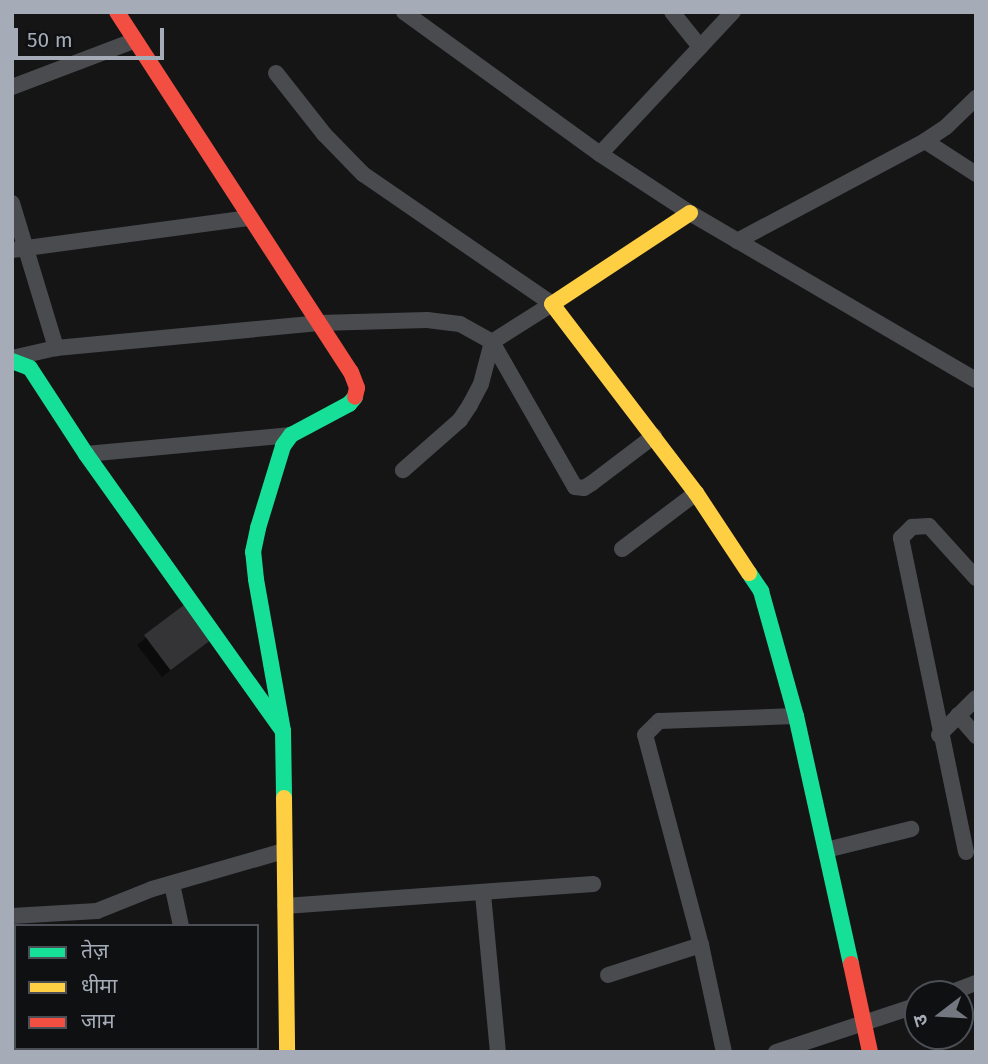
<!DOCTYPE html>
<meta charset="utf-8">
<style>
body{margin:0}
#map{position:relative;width:988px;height:1064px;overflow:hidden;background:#151516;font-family:"Fira Sans","Noto Sans Devanagari",sans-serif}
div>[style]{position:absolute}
.shadow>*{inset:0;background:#0007}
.building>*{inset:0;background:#343437;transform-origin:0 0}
.street>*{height:16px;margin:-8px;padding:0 8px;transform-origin:8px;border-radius:8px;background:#494b4f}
.fast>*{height:16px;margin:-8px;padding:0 8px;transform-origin:8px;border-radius:8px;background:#16e098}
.slow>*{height:16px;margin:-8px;padding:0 8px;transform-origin:8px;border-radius:8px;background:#ffcf43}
.jam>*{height:16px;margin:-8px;padding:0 8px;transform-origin:8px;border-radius:8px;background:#f24e42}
span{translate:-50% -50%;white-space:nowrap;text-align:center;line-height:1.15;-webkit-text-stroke:7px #0f1012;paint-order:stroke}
.frame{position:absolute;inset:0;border:14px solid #a5acb8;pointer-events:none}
.legend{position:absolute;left:14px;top:924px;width:245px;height:126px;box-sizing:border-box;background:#0f1012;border:2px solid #4b4e54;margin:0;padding:9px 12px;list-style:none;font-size:21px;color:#a5acb8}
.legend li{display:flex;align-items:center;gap:14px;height:35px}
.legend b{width:35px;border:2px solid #4b4e54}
.north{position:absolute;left:904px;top:980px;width:70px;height:70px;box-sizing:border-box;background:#0f1012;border:2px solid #4b4e54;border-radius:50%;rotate:253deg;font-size:19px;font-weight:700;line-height:28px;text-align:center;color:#a5acb8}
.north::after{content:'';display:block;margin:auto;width:24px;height:32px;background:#73777f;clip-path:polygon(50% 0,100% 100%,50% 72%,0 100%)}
.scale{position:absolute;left:14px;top:28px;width:150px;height:32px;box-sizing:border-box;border:4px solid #a5acb8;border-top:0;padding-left:9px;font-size:21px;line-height:24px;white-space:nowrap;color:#a5acb8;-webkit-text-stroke:5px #0f1012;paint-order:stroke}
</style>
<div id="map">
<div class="shadow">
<div style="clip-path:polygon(183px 608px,200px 648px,162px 677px,137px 645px)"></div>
</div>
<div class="building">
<div style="left:184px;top:605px;width:44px;height:50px;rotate:53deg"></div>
</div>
<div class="street">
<div style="left:404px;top:12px;width:242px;rotate:35.9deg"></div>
<div style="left:600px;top:154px;width:108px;rotate:33.2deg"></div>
<div style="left:690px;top:213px;width:331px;rotate:30.3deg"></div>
<div style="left:672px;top:12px;width:45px;rotate:51.3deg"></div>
<div style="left:276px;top:73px;width:78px;rotate:51.8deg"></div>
<div style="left:324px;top:134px;width:56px;rotate:45.7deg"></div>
<div style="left:363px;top:174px;width:229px;rotate:34.5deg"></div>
<div style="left:552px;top:304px;width:71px;rotate:147.7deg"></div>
<div style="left:492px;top:342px;width:43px;rotate:104.7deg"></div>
<div style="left:481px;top:384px;width:24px;rotate:118deg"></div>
<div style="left:470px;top:405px;width:18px;rotate:124deg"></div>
<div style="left:460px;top:420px;width:76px;rotate:138.7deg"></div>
<div style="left:12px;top:87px;width:129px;rotate:-20.8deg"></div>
<div style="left:925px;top:141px;width:61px;rotate:32.9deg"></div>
<div style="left:600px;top:154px;width:195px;rotate:-46.9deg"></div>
<div style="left:12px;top:203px;width:152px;rotate:73.1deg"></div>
<div style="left:737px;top:241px;width:213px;rotate:-28deg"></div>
<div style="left:925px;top:141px;width:25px;rotate:-34deg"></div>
<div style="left:946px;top:127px;width:42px;rotate:-44deg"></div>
<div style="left:12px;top:250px;width:238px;rotate:-7.7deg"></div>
<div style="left:12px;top:358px;width:45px;rotate:-12.8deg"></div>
<div style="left:56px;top:348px;width:264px;rotate:-5.4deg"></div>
<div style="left:319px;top:323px;width:108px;rotate:-1.6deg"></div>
<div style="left:427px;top:320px;width:33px;rotate:7deg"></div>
<div style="left:460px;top:324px;width:37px;rotate:29deg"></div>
<div style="left:492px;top:342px;width:167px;rotate:60.2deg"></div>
<div style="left:575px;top:487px;width:9px;rotate:6deg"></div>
<div style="left:584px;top:488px;width:9px;rotate:-32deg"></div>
<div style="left:592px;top:483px;width:78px;rotate:-37.2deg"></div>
<div style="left:86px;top:454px;width:206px;rotate:-5.3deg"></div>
<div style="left:622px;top:549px;width:93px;rotate:-37.1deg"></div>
<div style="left:958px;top:715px;width:28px;rotate:49deg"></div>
<div style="left:939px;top:735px;width:52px;rotate:-45deg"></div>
<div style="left:826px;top:850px;width:88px;rotate:-13.9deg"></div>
<div style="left:966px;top:852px;width:321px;rotate:-101.7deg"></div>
<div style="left:901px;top:538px;width:16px;rotate:-45deg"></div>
<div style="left:912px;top:527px;width:17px;rotate:-3deg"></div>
<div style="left:929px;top:526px;width:70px;rotate:47.9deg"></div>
<div style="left:172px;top:884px;width:43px;rotate:77.9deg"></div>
<div style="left:483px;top:894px;width:159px;rotate:84.6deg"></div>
<div style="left:285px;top:906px;width:309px;rotate:-4.1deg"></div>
<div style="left:12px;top:916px;width:85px;rotate:-3.4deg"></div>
<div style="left:97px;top:911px;width:59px;rotate:-21.8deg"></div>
<div style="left:152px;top:889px;width:137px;rotate:-16.1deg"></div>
<div style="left:701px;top:945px;width:217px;rotate:-104.9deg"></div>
<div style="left:645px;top:735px;width:20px;rotate:-45deg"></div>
<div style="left:659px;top:721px;width:137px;rotate:-2.1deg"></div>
<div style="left:12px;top:968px;width:13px;rotate:72deg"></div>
<div style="left:608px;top:975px;width:98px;rotate:-17.9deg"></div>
<div style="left:701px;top:945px;width:109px;rotate:77.9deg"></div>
<div style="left:947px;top:994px;width:31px;rotate:-21deg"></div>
<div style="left:26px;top:1048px;width:4px;rotate:90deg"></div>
<div style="left:776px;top:1052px;width:150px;rotate:-18.3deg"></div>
</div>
<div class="fast">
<div style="left:12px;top:361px;width:19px;rotate:21deg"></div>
<div style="left:30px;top:368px;width:103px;rotate:56.9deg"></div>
<div style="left:86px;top:454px;width:340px;rotate:54.6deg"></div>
<div style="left:283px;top:731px;width:67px;rotate:89.1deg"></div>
<div style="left:749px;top:573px;width:22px;rotate:56deg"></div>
<div style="left:761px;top:591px;width:130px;rotate:74.4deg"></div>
<div style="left:796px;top:716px;width:254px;rotate:77.5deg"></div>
<div style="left:283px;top:731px;width:154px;rotate:-100.1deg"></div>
<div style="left:256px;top:579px;width:27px;rotate:-96deg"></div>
<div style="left:253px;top:552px;width:25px;rotate:-78deg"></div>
<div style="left:258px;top:528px;width:86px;rotate:-73deg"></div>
<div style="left:283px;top:446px;width:14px;rotate:-54deg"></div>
<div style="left:291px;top:435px;width:66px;rotate:-28.1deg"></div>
<div style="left:349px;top:404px;width:9px;rotate:-49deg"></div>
</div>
<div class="slow">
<div style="left:690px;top:213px;width:165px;rotate:146.6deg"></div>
<div style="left:552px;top:304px;width:238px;rotate:52.7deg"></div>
<div style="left:696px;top:493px;width:96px;rotate:56.5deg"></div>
<div style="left:284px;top:798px;width:254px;rotate:89.3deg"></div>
</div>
<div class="jam">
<div style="left:117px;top:12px;width:429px;rotate:57deg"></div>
<div style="left:351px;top:372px;width:17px;rotate:69deg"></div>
<div style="left:357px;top:388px;width:9px;rotate:103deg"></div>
<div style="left:851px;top:964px;width:90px;rotate:77.8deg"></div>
</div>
<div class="frame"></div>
<ul class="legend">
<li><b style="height:9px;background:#16e098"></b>तेज़</li>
<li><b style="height:9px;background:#ffcf43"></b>धीमा</li>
<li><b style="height:9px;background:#f24e42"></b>जाम</li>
</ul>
<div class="north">उ</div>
<div class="scale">50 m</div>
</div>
